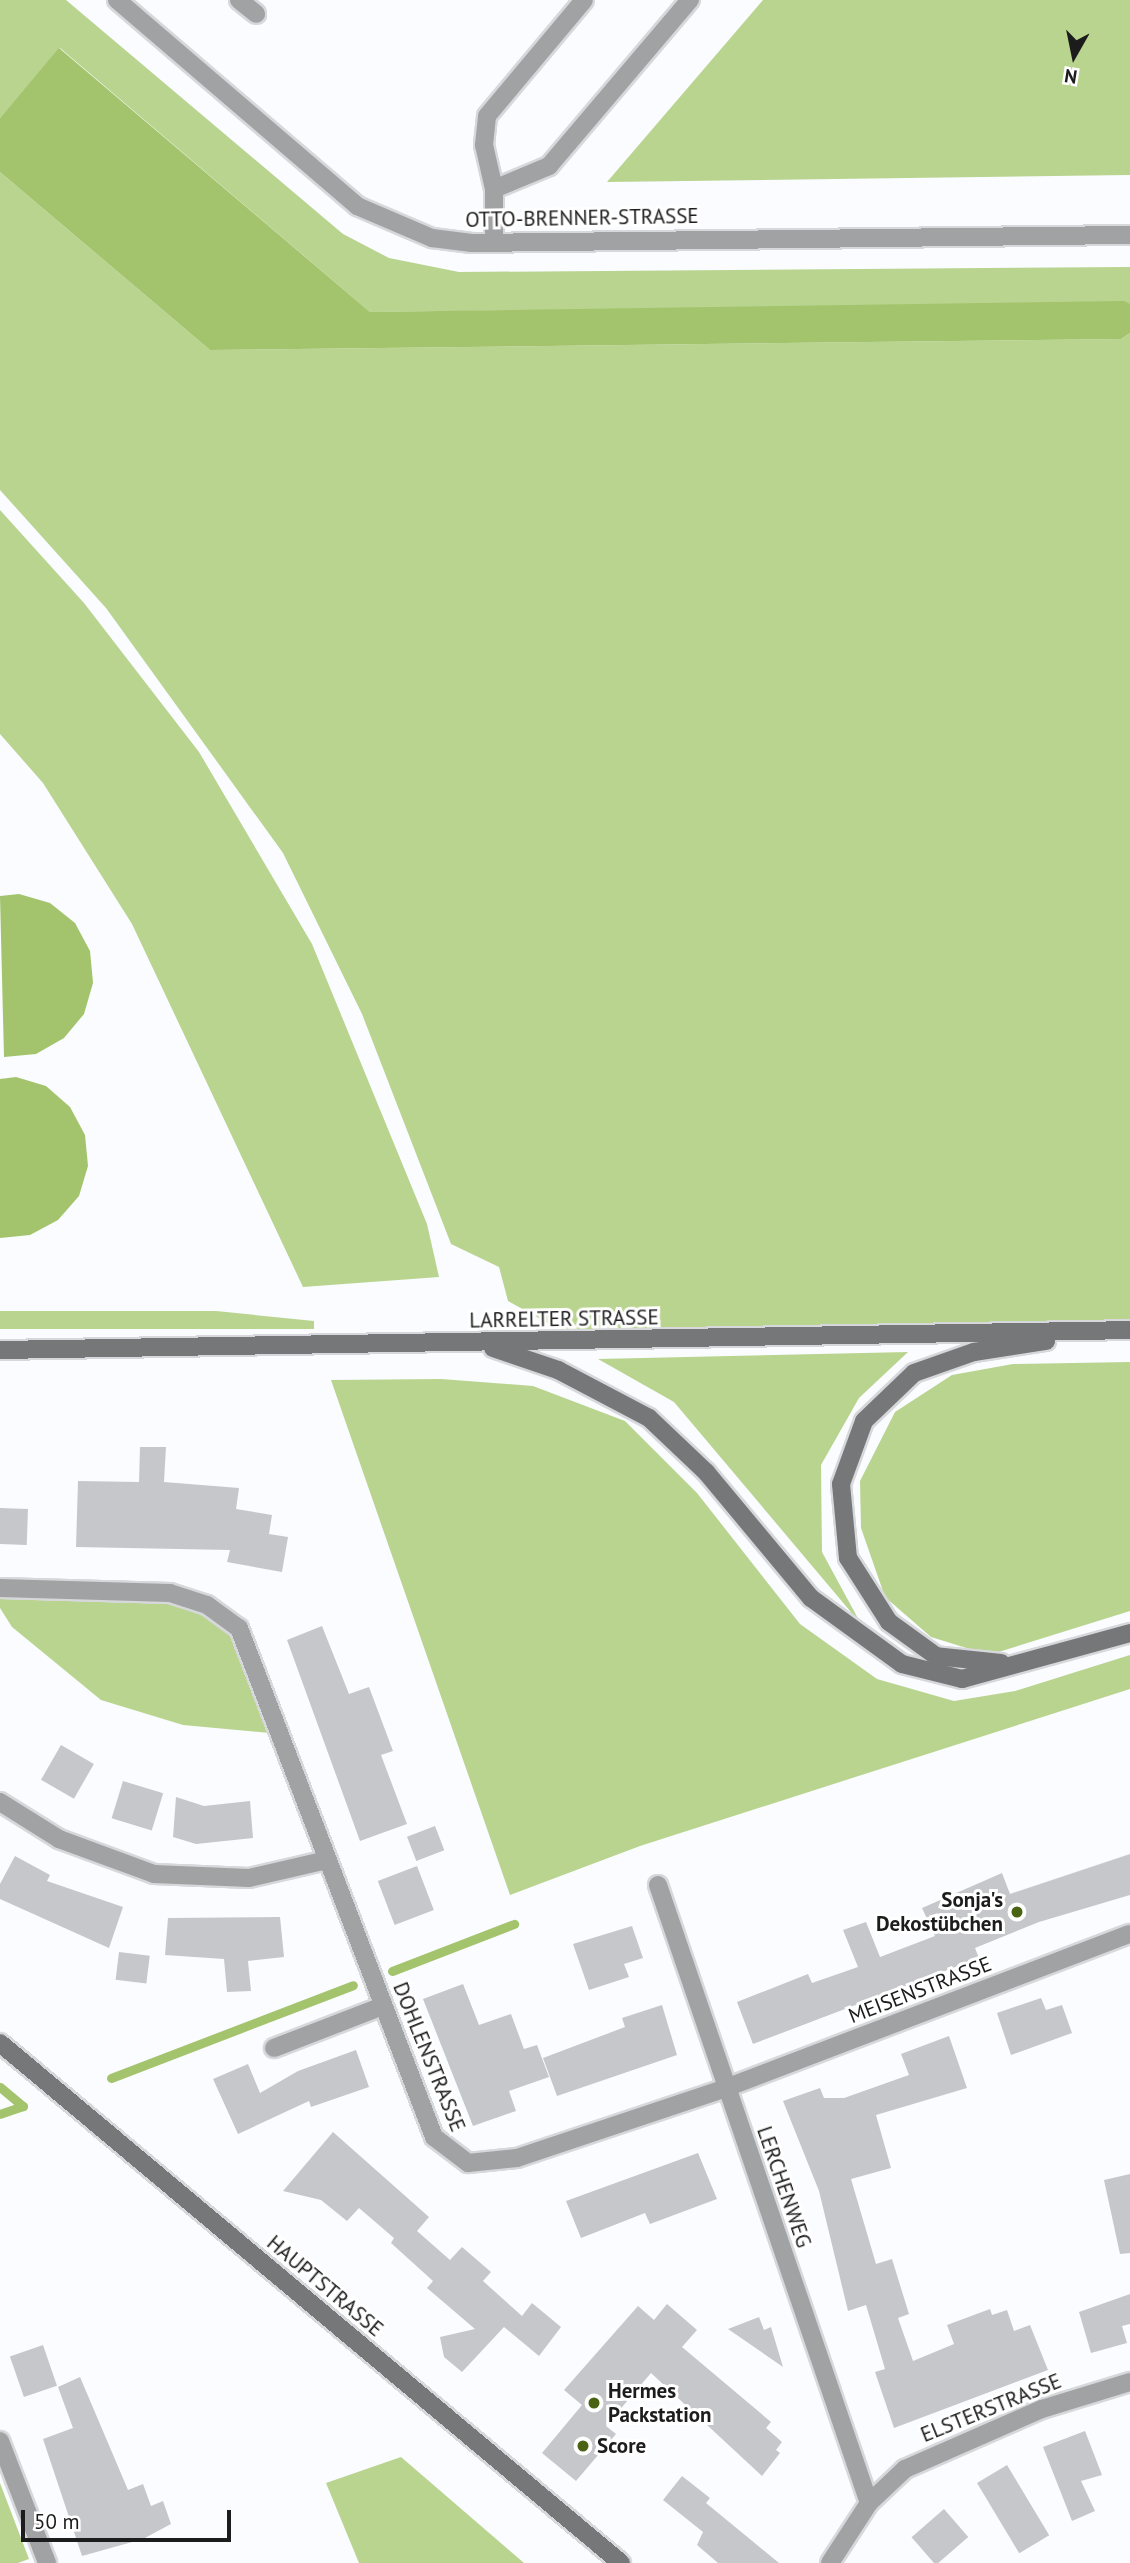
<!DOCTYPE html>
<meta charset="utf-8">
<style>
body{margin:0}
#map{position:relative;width:1130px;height:2563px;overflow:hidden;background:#fafcff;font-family:"PT Sans",sans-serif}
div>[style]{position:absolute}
.green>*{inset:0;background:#b9d48f}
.water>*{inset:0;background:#a3c46c}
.stream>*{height:9px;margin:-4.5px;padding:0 4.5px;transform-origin:4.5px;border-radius:4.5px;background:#a3c46c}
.building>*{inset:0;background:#c6c7ca;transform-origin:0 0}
.roads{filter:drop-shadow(2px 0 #d6d8db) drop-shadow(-2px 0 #d6d8db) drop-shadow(0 2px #d6d8db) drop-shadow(0 -2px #d6d8db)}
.lane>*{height:18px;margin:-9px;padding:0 9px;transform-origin:9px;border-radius:9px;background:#a1a2a3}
.street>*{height:18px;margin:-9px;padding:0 9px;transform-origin:9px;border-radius:9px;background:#a1a2a3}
.secondary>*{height:18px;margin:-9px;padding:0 9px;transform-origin:9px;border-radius:9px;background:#767779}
.dots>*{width:19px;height:19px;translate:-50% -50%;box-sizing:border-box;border:4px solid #fff;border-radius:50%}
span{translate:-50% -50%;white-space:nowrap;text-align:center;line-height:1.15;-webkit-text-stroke:6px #fff;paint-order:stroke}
.street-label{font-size:21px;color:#1c1c1d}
.poi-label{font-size:21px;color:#1c1c1d;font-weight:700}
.right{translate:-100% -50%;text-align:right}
.left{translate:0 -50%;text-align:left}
.north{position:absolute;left:1039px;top:21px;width:70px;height:70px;-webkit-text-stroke:5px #fff;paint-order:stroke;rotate:189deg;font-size:19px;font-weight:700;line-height:28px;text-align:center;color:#1c1c1d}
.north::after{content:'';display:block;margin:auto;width:24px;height:32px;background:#1c1c1d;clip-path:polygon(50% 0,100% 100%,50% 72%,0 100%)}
.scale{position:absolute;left:21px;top:2510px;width:210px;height:32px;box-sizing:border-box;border:4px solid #1c1c1d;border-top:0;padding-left:9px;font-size:21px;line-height:24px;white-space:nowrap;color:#1c1c1d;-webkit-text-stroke:5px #fff;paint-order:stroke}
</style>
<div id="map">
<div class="green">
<div style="clip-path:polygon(0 0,66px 0,343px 234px,389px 258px,459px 272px,1130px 267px,1130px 304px,370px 312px,60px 48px,0 118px)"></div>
<div style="clip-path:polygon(763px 0,1130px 0,1130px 175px,607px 182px)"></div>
<div style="clip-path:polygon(0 172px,210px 350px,1121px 339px,1130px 333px,1130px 1330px,580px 1341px,508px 1301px,499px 1267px,451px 1244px,362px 1014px,283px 853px,106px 608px,0 490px)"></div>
<div style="clip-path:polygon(0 510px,84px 603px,199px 752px,312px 944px,427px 1224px,439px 1277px,303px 1287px,132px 924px,43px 783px,0 734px)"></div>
<div style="clip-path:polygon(0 1311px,216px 1311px,314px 1321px,314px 1329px,0 1329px)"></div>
<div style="clip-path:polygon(908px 1352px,859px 1398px,821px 1465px,822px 1552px,861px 1624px,674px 1402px,598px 1359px)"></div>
<div style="clip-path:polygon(1130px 1362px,1130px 1611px,989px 1655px,931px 1637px,885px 1597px,861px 1528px,860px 1481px,895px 1412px,952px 1375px,1013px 1364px)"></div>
<div style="clip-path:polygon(441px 1379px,533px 1386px,625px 1421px,697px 1493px,800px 1624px,877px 1679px,954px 1701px,1015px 1691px,1130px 1655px,1130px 1689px,640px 1846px,510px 1895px,331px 1380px)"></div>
<div style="clip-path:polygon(0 1588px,145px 1590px,222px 1614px,280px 1734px,183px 1725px,101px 1700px,12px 1627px,0 1608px)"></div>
<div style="clip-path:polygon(401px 2457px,524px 2563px,359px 2563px,326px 2483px)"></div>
<div style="clip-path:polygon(0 2483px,29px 2559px,18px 2563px,0 2563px)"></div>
</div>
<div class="water">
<div style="clip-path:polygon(59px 48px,370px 312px,1124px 301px,1130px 304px,1130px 333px,1121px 339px,210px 350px,0 172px,0 118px)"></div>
<div style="clip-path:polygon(19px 894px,50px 903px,75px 923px,90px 951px,93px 983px,84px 1014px,64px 1038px,36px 1054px,4px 1057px,0 896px)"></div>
<div style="clip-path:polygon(16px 1077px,46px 1086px,70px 1107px,85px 1135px,88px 1166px,79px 1196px,58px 1220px,30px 1235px,0 1238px,0 1079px)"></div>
</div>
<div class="stream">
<div style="left:392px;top:1971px;width:131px;rotate:-21.1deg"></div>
<div style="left:111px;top:2078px;width:259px;rotate:-21deg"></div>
<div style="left:0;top:2087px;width:30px;rotate:40deg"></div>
<div style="left:23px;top:2106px;width:24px;rotate:161deg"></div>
</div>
<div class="building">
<div style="clip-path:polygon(140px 1447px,166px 1447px,164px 1482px,239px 1488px,236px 1509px,272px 1515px,269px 1534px,288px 1537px,282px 1572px,227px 1562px,230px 1550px,76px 1547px,78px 1481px,139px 1482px)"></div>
<div style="left:0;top:1508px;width:28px;height:36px;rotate:2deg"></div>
<div style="clip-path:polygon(322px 1626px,349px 1694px,369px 1687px,393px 1751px,381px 1755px,407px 1824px,360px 1841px,287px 1640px)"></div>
<div style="left:61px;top:1745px;width:38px;height:40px;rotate:30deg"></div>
<div style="left:123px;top:1781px;width:42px;height:39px;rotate:17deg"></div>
<div style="clip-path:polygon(176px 1797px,204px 1806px,250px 1801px,253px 1838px,196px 1844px,173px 1837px)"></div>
<div style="left:435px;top:1826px;width:26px;height:30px;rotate:69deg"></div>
<div style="clip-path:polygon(1130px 1854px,1130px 1895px,1039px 1922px,975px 1948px,979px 1958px,753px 2044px,737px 2002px,808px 1974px,812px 1983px,858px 1967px,843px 1930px,866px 1922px,880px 1957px,935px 1936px,922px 1908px,1002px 1873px,1010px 1894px)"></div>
<div style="clip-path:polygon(15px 1856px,50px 1875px,47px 1881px,123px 1907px,109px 1948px,0 1899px,0 1884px)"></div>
<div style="left:417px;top:1866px;width:47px;height:42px;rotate:69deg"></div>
<div style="clip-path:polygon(280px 1917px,284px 1957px,248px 1961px,251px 1991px,227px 1992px,224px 1959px,165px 1955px,168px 1918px)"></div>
<div style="clip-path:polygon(632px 1926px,643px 1958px,624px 1964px,629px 1977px,589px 1990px,573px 1944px)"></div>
<div style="left:119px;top:1952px;width:31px;height:28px;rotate:7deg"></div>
<div style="clip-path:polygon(463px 1984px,479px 2025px,511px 2014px,524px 2049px,537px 2045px,549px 2077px,509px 2091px,516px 2111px,473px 2126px,423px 1999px)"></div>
<div style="clip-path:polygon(1041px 1998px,1046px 2010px,1062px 2005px,1072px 2033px,1011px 2055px,997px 2013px)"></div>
<div style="clip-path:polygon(662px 2005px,677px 2055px,557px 2096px,543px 2058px,625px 2027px,622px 2018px)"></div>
<div style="clip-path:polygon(949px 2036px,967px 2088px,876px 2115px,891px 2168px,851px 2179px,876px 2264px,892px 2259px,909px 2314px,898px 2318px,913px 2361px,954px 2344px,947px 2325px,990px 2309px,992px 2315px,1007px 2310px,1014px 2331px,1030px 2325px,1048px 2370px,894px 2428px,875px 2372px,885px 2369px,866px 2305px,848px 2311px,819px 2191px,783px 2101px,820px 2088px,824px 2098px,844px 2098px,909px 2075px,901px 2054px)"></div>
<div style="clip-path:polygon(356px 2050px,369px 2087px,311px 2107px,309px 2101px,238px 2134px,213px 2079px,248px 2064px,260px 2093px,298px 2071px)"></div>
<div style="clip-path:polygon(333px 2132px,429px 2217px,417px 2231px,450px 2260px,462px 2247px,491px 2272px,483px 2281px,522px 2316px,532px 2303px,561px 2327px,539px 2356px,504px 2327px,462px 2372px,444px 2357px,440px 2337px,475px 2329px,427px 2288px,433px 2281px,391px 2243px,394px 2238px,359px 2208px,347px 2221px,321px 2200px,283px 2191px)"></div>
<div style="clip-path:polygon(698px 2153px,717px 2199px,650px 2224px,645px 2213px,581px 2238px,566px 2201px)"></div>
<div style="clip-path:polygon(1130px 2174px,1130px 2253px,1120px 2254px,1104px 2180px)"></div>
<div style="clip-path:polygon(1130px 2294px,1130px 2324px,1122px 2326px,1127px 2343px,1091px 2353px,1079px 2312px)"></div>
<div style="clip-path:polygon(667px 2304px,697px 2330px,682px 2347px,771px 2422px,766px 2428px,782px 2442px,776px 2450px,780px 2453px,762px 2476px,651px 2373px,606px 2426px,616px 2434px,576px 2481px,542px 2453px,582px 2405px,564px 2390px,638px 2306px,654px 2320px)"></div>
<div style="clip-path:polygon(759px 2317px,764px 2330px,771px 2327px,783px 2367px,728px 2329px)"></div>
<div style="left:43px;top:2345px;width:43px;height:35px;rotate:71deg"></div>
<div style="clip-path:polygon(80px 2377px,128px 2490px,143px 2484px,151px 2506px,163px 2501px,171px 2524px,143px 2539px,82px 2556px,43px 2439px,73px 2428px,58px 2387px)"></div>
<div style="clip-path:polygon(1085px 2431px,1102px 2475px,1081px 2481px,1095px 2511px,1072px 2521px,1043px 2447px)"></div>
<div style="left:1007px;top:2465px;width:82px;height:35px;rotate:59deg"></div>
<div style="clip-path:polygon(682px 2476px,710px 2498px,706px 2503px,779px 2563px,718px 2563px,697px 2545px,703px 2532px,663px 2500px)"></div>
<div style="left:944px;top:2509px;width:37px;height:43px;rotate:49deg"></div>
</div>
<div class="roads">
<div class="lane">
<div style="left:239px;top:0;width:22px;rotate:39deg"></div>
<div style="left:494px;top:189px;width:45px;rotate:-102.8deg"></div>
<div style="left:484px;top:145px;width:29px;rotate:-84deg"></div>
<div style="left:487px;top:116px;width:151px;rotate:-50.1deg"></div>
<div style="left:494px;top:243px;width:54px;rotate:-90deg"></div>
<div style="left:494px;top:189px;width:60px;rotate:-22.7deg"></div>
<div style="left:549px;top:166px;width:218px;rotate:-49.7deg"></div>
<div style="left:274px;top:2048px;width:117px;rotate:-21.1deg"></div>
<div style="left:0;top:2441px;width:131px;rotate:68.9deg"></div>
</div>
<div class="street">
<div style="left:117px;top:0;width:316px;rotate:40.6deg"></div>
<div style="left:357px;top:206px;width:82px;rotate:23.1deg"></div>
<div style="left:432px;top:238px;width:40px;rotate:7.1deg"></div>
<div style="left:472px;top:243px;width:658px;rotate:-0.7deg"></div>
<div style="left:0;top:1588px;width:170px;rotate:1.7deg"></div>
<div style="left:170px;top:1593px;width:39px;rotate:18deg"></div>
<div style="left:207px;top:1605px;width:39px;rotate:36deg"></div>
<div style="left:239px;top:1628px;width:545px;rotate:69.04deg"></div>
<div style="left:434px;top:2137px;width:43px;rotate:37.4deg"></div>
<div style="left:468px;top:2163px;width:49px;rotate:-5.8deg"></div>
<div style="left:517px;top:2158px;width:220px;rotate:-18.5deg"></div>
<div style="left:726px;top:2088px;width:432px;rotate:-20.9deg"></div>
<div style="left:0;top:1802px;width:70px;rotate:32.1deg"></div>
<div style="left:59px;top:1839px;width:101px;rotate:20.2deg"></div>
<div style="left:154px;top:1874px;width:95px;rotate:2.4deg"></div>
<div style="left:249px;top:1878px;width:80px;rotate:-13deg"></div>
<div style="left:658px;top:1885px;width:653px;rotate:71.15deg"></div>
<div style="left:830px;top:2563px;width:72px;rotate:-57deg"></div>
<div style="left:869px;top:2503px;width:50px;rotate:-43.4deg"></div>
<div style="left:905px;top:2469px;width:150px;rotate:-23.7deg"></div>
<div style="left:1042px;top:2409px;width:92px;rotate:-17.1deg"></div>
</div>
<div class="secondary">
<div style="left:493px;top:1348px;width:69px;rotate:18.7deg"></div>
<div style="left:558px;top:1370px;width:103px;rotate:27.8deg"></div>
<div style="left:649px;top:1418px;width:79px;rotate:43.5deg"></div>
<div style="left:706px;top:1472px;width:164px;rotate:50.2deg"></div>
<div style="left:811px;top:1598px;width:112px;rotate:36deg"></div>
<div style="left:902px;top:1664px;width:62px;rotate:14deg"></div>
<div style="left:962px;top:1679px;width:174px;rotate:-15.3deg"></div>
<div style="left:0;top:1350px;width:1130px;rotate:-1.01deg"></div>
<div style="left:1001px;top:1663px;width:65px;rotate:-173.9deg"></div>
<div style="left:936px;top:1656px;width:58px;rotate:-144.1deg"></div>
<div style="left:889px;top:1622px;width:76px;rotate:-122.6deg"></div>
<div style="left:848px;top:1558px;width:74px;rotate:-95.4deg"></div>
<div style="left:841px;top:1484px;width:67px;rotate:-69.9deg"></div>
<div style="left:864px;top:1421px;width:69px;rotate:-43.8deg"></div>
<div style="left:914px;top:1373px;width:64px;rotate:-19.3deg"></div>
<div style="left:974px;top:1352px;width:73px;rotate:-8.7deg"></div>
<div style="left:0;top:2043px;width:810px;rotate:39.94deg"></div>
</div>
</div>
<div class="dots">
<div style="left:1017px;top:1912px;background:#4a6312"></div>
<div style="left:594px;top:2403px;background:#4a6312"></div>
<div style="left:583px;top:2446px;background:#4a6312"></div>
</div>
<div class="street-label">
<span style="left:582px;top:218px;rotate:-1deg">OTTO-BRENNER-STRASSE</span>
<span style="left:564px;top:1319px;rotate:-1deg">LARRELTER STRASSE</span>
<span style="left:920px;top:1990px;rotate:-21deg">MEISENSTRASSE</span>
<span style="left:429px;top:2057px;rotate:68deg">DOHLENSTRASSE</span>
<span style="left:784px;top:2187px;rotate:71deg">LERCHENWEG</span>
<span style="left:325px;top:2286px;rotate:40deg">HAUPTSTRASSE</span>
<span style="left:991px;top:2408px;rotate:-22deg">ELSTERSTRASSE</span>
</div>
<div class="poi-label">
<span class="right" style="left:1003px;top:1912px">Sonja's<br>Dekostübchen</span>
<span class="left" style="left:608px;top:2403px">Hermes<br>Packstation</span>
<span class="left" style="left:597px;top:2446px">Score</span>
</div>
<div class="north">N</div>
<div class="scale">50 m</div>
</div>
